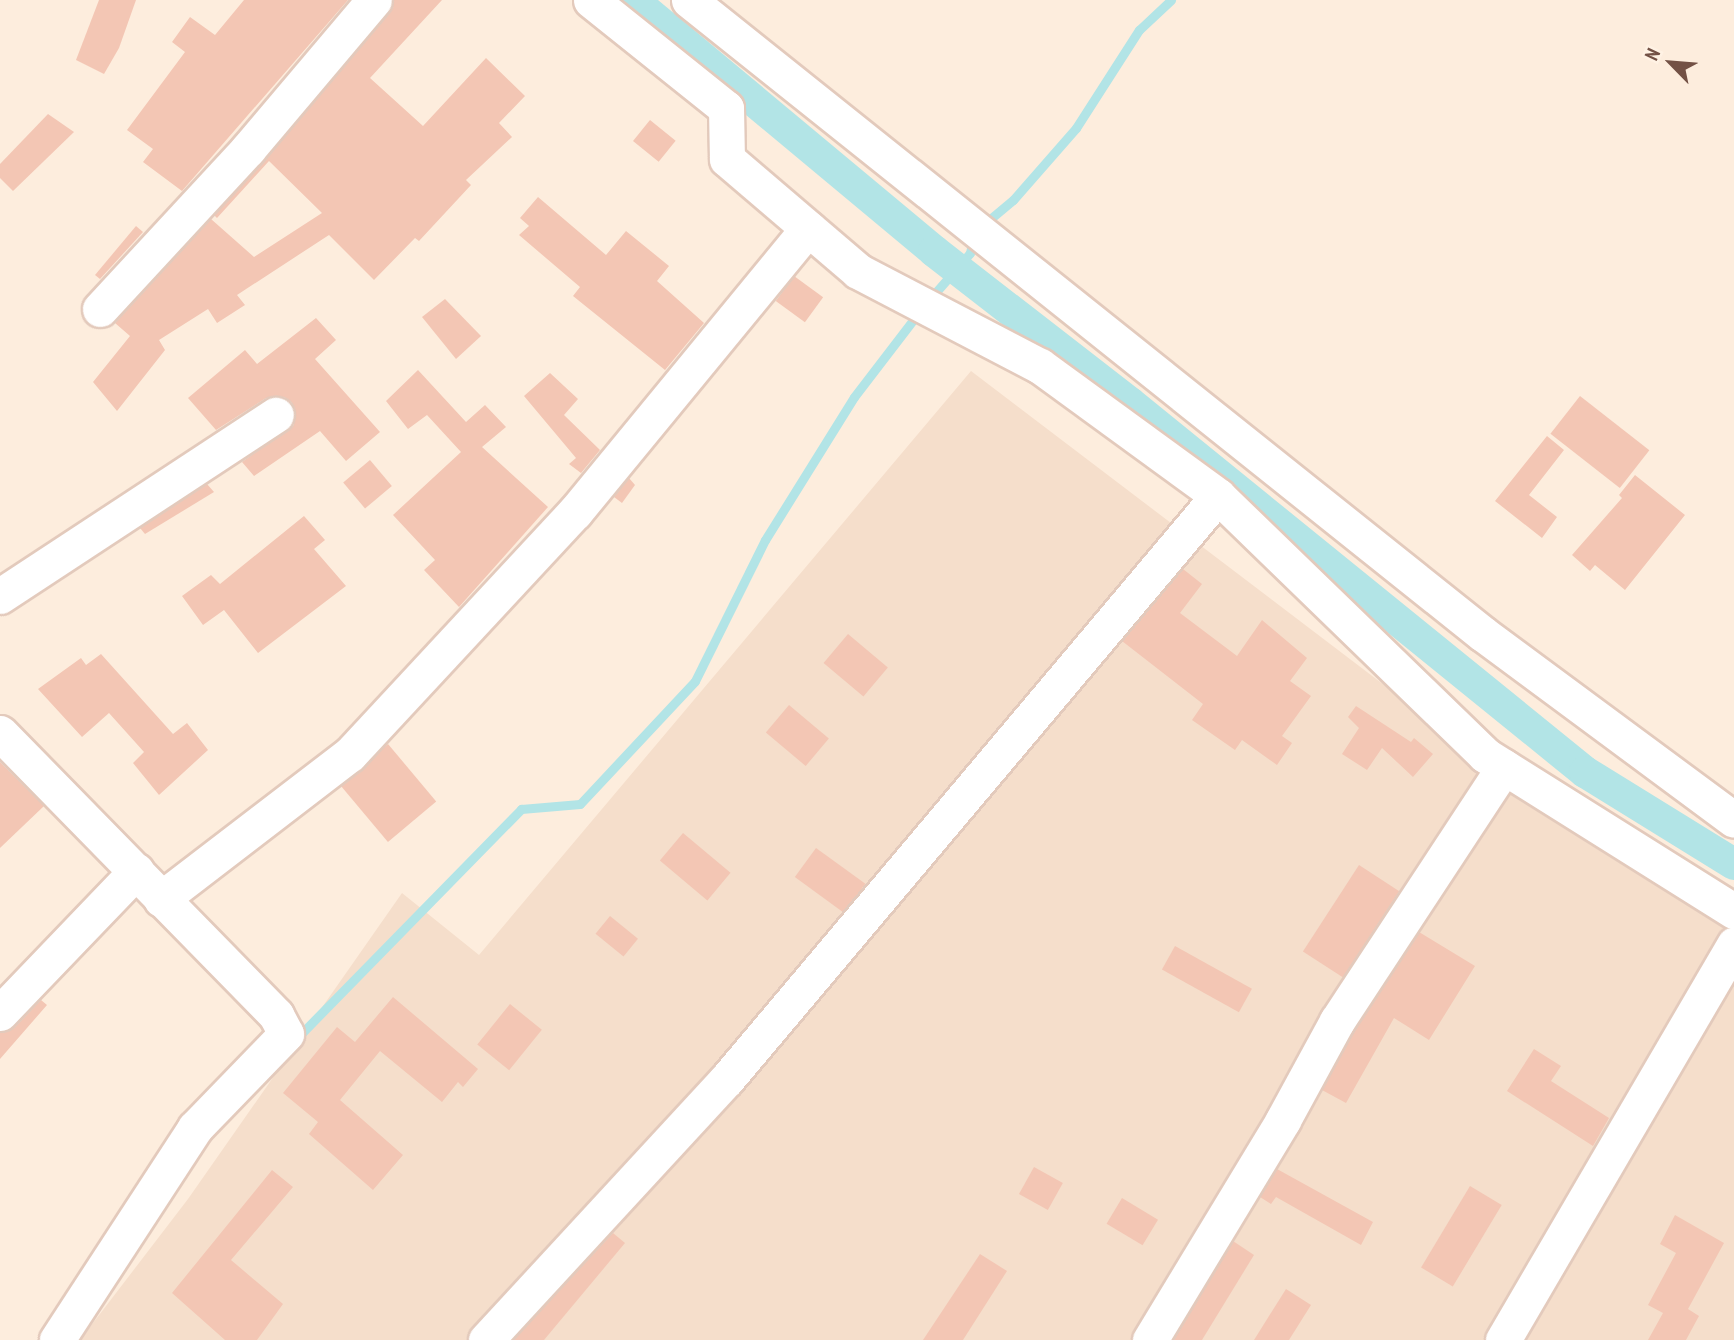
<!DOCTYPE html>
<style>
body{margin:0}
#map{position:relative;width:1734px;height:1340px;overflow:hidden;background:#fdeddd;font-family:"PT Sans Narrow",sans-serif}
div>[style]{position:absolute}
.residential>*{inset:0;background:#f5decb}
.stream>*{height:9px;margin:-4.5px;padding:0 4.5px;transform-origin:4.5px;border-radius:4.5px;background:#b2e4e6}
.canal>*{height:32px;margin:-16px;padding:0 16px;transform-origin:16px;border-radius:16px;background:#b2e4e6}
.building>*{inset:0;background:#f3c6b4;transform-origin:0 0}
.roads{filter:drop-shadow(2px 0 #e3cabc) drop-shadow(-2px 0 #e3cabc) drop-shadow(0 2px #e3cabc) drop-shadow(0 -2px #e3cabc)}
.minor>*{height:35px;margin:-17.5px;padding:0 17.5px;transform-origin:17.5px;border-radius:17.5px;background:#fff}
span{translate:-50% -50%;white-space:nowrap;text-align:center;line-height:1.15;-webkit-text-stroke:5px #fff2e4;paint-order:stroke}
.north{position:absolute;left:1636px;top:28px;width:70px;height:70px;-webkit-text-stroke:5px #fff2e4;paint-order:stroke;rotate:295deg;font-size:19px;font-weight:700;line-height:28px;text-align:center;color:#735145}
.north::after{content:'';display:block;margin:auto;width:24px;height:32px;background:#735145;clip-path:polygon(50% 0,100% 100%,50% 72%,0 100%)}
</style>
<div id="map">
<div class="residential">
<div style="clip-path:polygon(971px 371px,1459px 742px,1734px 934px,1734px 1340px,80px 1340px,188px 1199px,402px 893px,479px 955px)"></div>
</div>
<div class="stream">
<div style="left:983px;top:225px;width:39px;rotate:-40deg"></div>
<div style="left:1013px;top:200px;width:96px;rotate:-48.8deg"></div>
<div style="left:1076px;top:128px;width:117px;rotate:-57.3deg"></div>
<div style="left:1139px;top:30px;width:44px;rotate:-43.2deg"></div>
<div style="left:929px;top:300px;width:62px;rotate:-48.9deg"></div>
<div style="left:970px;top:253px;width:15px;rotate:-79deg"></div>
<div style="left:294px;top:1041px;width:325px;rotate:-45.6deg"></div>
<div style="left:521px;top:809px;width:59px;rotate:-4.8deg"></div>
<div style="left:580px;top:804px;width:168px;rotate:-46.9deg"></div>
<div style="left:695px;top:681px;width:157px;rotate:-63.6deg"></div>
<div style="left:765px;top:540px;width:168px;rotate:-58.1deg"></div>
<div style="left:854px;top:397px;width:108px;rotate:-52.5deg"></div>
</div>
<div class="canal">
<div style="left:633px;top:0;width:392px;rotate:39.8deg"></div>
<div style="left:934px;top:251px;width:248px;rotate:37.8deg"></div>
<div style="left:1130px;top:403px;width:586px;rotate:39.04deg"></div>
<div style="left:1585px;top:772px;width:175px;rotate:31.7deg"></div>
</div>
<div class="building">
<div style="clip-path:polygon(99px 0,136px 0,119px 48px,104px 74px,76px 60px)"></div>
<div style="clip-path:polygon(244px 0,348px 0,182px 191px,143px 162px,153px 149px,127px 130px,185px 52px,172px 42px,190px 17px,215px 35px)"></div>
<div style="clip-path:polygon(394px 0,442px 0,370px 78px,423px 126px,486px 58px,525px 96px,499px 123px,512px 137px,466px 180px,471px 185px,419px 241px,415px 238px,374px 280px,329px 235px,237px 295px,245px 305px,217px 323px,208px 309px,159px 340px,165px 350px,117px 411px,93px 382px,130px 336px,115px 323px,211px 219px,254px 257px,322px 213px,269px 161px,217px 218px,214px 215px,389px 13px)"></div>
<div style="clip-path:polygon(48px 114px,74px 132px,13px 191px,0 178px,0 164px)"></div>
<div style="left:650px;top:120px;width:33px;height:27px;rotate:39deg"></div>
<div style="clip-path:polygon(538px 197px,606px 255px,626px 231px,669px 266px,657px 281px,704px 323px,665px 370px,573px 296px,580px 287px,519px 235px,529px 226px,520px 218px)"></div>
<div style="clip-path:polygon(136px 226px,143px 232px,100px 279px,95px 275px)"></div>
<div style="left:794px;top:276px;width:36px;height:31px;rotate:36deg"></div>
<div style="clip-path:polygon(445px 299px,481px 336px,456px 359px,422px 317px)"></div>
<div style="clip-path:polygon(316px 318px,336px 340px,315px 359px,380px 432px,346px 461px,320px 431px,254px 476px,242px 462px,294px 425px,292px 403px,284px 397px,266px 398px,216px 430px,188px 398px,245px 350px,257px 364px)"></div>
<div style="clip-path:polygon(418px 370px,466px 422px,485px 405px,506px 427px,482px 447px,548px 507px,459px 607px,424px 570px,435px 560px,393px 515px,461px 452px,427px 415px,408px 429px,386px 401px)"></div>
<div style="clip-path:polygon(550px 373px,578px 399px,564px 415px,600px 450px,581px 473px,569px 464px,576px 458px,524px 396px)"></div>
<div style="left:1580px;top:396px;width:88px;height:48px;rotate:38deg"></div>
<div style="clip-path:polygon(1547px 436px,1564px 450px,1529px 495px,1557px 517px,1542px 538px,1495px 501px)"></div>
<div style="left:370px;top:460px;width:34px;height:35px;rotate:50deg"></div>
<div style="clip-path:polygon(1635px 475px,1685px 515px,1625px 590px,1595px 565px,1590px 571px,1572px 555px,1622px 498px,1619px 495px)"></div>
<div style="clip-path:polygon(629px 478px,635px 485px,622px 503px,614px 497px)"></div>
<div style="clip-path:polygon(207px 484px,214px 492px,145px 534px,140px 528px)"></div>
<div style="clip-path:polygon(304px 516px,325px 540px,314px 549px,346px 586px,258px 653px,224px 610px,203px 625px,182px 596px,211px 575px,220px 584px)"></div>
<div style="clip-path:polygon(1183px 569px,1202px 584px,1180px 613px,1237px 656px,1262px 620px,1307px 658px,1290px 681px,1311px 696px,1282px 736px,1292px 743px,1277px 765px,1242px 740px,1235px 750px,1192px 720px,1203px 704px,1122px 641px)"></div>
<div style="left:848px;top:634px;width:52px;height:38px;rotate:40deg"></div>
<div style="clip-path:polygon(101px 654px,173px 734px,187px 723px,208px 750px,159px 795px,133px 763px,144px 752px,109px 713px,82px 737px,38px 689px,81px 658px,86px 665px)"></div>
<div style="left:789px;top:705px;width:52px;height:36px;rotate:40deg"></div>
<div style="clip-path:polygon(1356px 706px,1411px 742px,1414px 738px,1433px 754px,1413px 777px,1382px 748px,1367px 770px,1342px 754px,1359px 728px,1348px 717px)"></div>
<div style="left:388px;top:744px;width:75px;height:63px;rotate:50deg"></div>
<div style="clip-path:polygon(0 762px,44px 806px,0 848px)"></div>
<div style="left:683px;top:833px;width:62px;height:36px;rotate:40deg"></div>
<div style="left:816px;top:848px;width:61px;height:36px;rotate:36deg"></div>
<div style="left:1359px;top:865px;width:48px;height:103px;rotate:33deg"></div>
<div style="left:610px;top:916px;width:36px;height:23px;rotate:39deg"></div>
<div style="clip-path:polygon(1419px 932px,1475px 966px,1429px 1040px,1394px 1018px,1346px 1103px,1322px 1090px,1354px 1031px)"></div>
<div style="left:1175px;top:946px;width:88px;height:27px;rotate:29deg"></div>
<div style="clip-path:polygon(393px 997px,478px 1069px,463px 1087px,458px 1082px,442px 1102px,380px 1051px,340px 1100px,403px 1155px,373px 1190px,309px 1134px,318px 1122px,283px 1093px,337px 1027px,355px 1042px)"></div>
<div style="clip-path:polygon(41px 1000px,47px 1005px,0 1059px,0 1033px,15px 1027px)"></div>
<div style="left:510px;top:1004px;width:41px;height:52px;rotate:39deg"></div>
<div style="clip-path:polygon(1534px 1049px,1561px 1066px,1551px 1081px,1609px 1118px,1593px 1146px,1507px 1091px)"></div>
<div style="left:1034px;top:1167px;width:33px;height:31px;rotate:29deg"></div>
<div style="clip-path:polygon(1277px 1169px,1373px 1222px,1361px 1245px,1276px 1197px,1271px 1204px,1260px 1197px)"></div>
<div style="clip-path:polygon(272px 1170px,293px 1187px,231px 1260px,283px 1304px,257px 1340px,225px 1340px,172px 1293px)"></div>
<div style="left:1470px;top:1186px;width:37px;height:95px;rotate:31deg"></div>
<div style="left:1122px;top:1198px;width:42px;height:30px;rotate:31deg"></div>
<div style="clip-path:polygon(1675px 1215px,1724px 1243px,1688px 1309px,1699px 1316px,1686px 1340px,1648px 1340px,1663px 1313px,1648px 1305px,1676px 1253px,1660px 1244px)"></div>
<div style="clip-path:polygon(613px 1233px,625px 1243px,544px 1340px,513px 1340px)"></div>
<div style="clip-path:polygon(1233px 1241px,1254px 1255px,1202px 1340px,1174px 1340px)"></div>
<div style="clip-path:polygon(980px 1254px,1007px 1271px,963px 1340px,923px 1340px)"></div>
<div style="clip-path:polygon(1286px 1289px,1311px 1305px,1289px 1340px,1254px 1340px)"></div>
</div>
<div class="roads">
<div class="minor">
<div style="left:591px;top:0;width:173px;rotate:38.7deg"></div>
<div style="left:726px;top:108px;width:51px;rotate:88.9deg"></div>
<div style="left:727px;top:159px;width:172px;rotate:40.5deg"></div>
<div style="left:858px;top:271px;width:205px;rotate:27.6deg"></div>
<div style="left:1040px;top:366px;width:220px;rotate:36.1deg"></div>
<div style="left:1218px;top:496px;width:372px;rotate:44.1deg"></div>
<div style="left:1485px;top:755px;width:294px;rotate:32.1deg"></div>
<div style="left:689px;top:0;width:1016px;rotate:38.61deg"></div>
<div style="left:1483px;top:634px;width:312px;rotate:36.5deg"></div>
<div style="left:100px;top:309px;width:218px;rotate:-47.2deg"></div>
<div style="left:248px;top:149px;width:195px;rotate:-49.8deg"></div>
<div style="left:0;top:596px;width:330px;rotate:-33.3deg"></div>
<div style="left:0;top:733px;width:395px;rotate:45.6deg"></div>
<div style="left:276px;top:1015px;width:21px;rotate:62deg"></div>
<div style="left:286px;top:1034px;width:131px;rotate:134.1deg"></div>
<div style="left:195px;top:1128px;width:253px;rotate:123.1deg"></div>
<div style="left:161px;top:899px;width:238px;rotate:-37.5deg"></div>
<div style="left:350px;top:754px;width:330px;rotate:-47.1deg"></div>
<div style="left:575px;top:512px;width:367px;rotate:-50.6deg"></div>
<div style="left:0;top:1013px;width:197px;rotate:-46.2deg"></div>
<div style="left:486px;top:1340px;width:355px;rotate:-47.3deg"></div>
<div style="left:727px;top:1079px;width:762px;rotate:-49.9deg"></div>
<div style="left:1150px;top:1340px;width:257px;rotate:-58.8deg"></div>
<div style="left:1283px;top:1120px;width:113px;rotate:-61.4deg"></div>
<div style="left:1337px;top:1021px;width:304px;rotate:-56.7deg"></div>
<div style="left:1503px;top:1340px;width:458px;rotate:-59.7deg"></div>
</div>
</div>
<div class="north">N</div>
</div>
